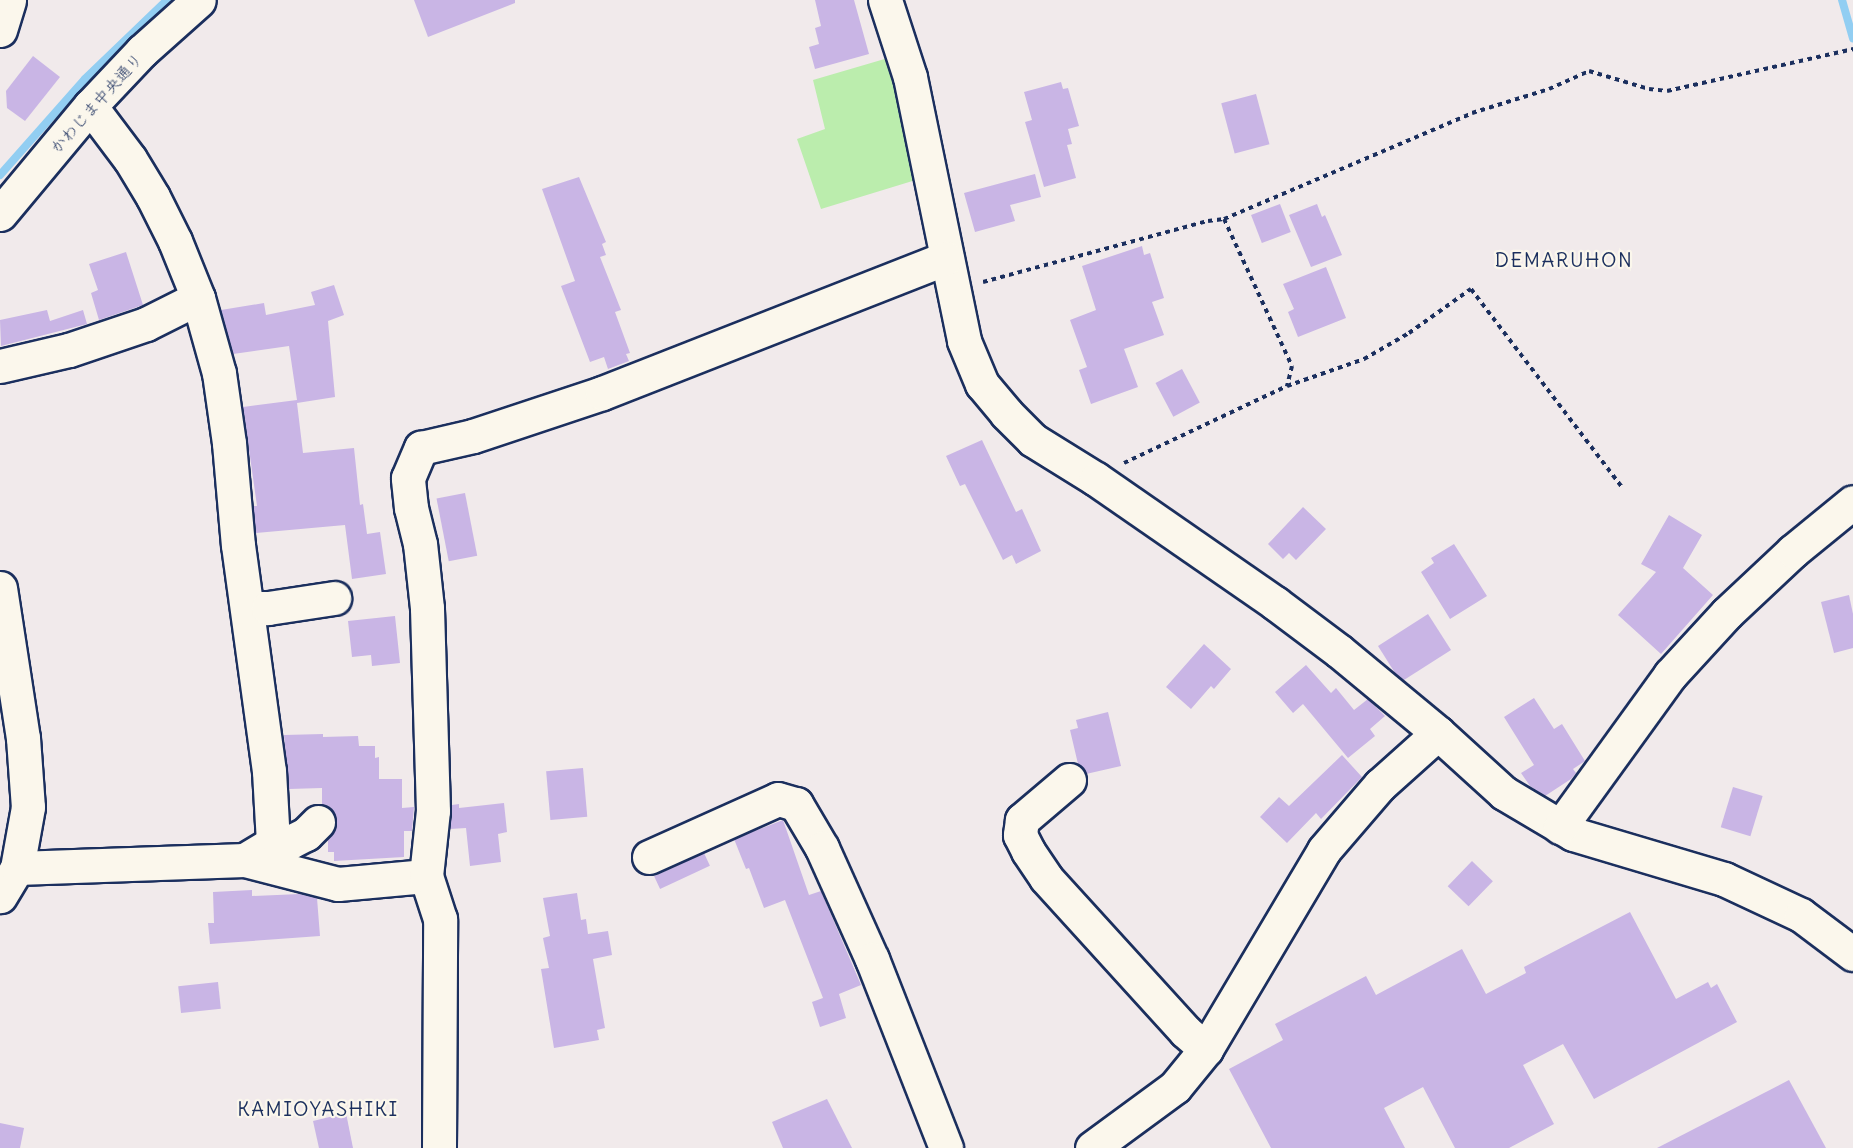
<!DOCTYPE html>
<meta charset="utf-8">
<style>
body{margin:0}
#map{position:relative;width:1853px;height:1148px;overflow:hidden;background:#f1eaeb;font-family:Delius,"Klee One",sans-serif}
div>[style]{position:absolute}
.green>*{inset:0;background:#bbedad}
.stream>*{height:8px;margin:-4px;padding:0 4px;transform-origin:4px;border-radius:4px;background:#92cef2}
.building>*{inset:0;background:#c9b5e5;transform-origin:0 0}
.path>*{height:4px;margin-top:-2px;transform-origin:0;background:repeating-linear-gradient(90deg,#1b2f5e 0 4.5px,transparent 0 9px)}
.roads{filter:drop-shadow(2px 0 #1b2f5e) drop-shadow(-2px 0 #1b2f5e) drop-shadow(0 2px #1b2f5e) drop-shadow(0 -2px #1b2f5e)}
.minor>*{height:33px;margin:-16.5px;padding:0 16.5px;transform-origin:16.5px;border-radius:16.5px;background:#fbf7ec}
.major>*{height:33px;margin:-16.5px;padding:0 16.5px;transform-origin:16.5px;border-radius:16.5px;background:#fbf7ec}
span{translate:-50% -50%;white-space:nowrap;text-align:center;line-height:1.15;-webkit-text-stroke:4.5px #fbf7ec;paint-order:stroke}
.street-label{font-size:16px;color:#1b2f5e}
.quarter-label{font-size:20px;color:#1b2f5e;letter-spacing:1.5px}
</style>
<div id="map">
<div class="green">
<div style="clip-path:polygon(888px 58px,919px 179px,821px 209px,797px 139px,825px 129px,813px 80px)"></div>
</div>
<div class="stream">
<div style="left:1842px;top:0;width:40px;rotate:74deg"></div>
<div style="left:0;top:175px;width:128px;rotate:-48.5deg"></div>
<div style="left:85px;top:79px;width:114px;rotate:-43.9deg"></div>
</div>
<div class="building">
<div style="clip-path:polygon(414px 0,515px 0,515px 3px,428px 37px)"></div>
<div style="clip-path:polygon(815px 0,854px 0,869px 54px,815px 69px,809px 47px,819px 44px,815px 28px,821px 26px)"></div>
<div style="clip-path:polygon(33px 56px,60px 77px,25px 121px,7px 108px,6px 91px)"></div>
<div style="clip-path:polygon(1061px 82px,1063px 89px,1068px 88px,1079px 126px,1068px 129px,1072px 144px,1067px 145px,1076px 178px,1044px 187px,1025px 122px,1032px 120px,1024px 92px)"></div>
<div style="left:1256px;top:94px;width:52px;height:36px;rotate:75deg"></div>
<div style="clip-path:polygon(1035px 174px,1041px 197px,1010px 205px,1015px 221px,975px 232px,964px 193px)"></div>
<div style="clip-path:polygon(579px 177px,606px 242px,602px 244px,606px 255px,600px 257px,621px 310px,615px 312px,630px 353px,626px 354px,629px 361px,608px 369px,604px 357px,590px 362px,561px 286px,575px 281px,542px 189px)"></div>
<div style="left:1280px;top:204px;width:30px;height:31px;rotate:69deg"></div>
<div style="clip-path:polygon(1317px 204px,1322px 217px,1325px 215px,1342px 255px,1311px 267px,1289px 215px)"></div>
<div style="clip-path:polygon(1142px 246px,1144px 255px,1150px 253px,1164px 298px,1152px 302px,1164px 335px,1124px 349px,1138px 387px,1091px 404px,1079px 370px,1087px 367px,1070px 320px,1096px 310px,1082px 266px)"></div>
<div style="clip-path:polygon(126px 252px,143px 305px,99px 320px,91px 293px,98px 290px,89px 264px)"></div>
<div style="clip-path:polygon(1326px 267px,1346px 318px,1298px 337px,1288px 312px,1294px 309px,1283px 284px)"></div>
<div style="clip-path:polygon(334px 285px,344px 315px,328px 321px,335px 397px,297px 403px,303px 453px,354px 448px,360px 505px,363px 504px,367px 534px,380px 532px,386px 574px,352px 579px,345px 525px,256px 533px,253px 506px,257px 506px,243px 407px,297px 400px,289px 346px,233px 354px,221px 310px,264px 303px,266px 315px,315px 305px,311px 292px)"></div>
<div style="clip-path:polygon(47px 310px,50px 321px,83px 310px,87px 324px,1px 346px,0 320px)"></div>
<div style="left:1182px;top:369px;width:38px;height:30px;rotate:62deg"></div>
<div style="clip-path:polygon(982px 440px,1016px 512px,1022px 509px,1041px 551px,1016px 564px,1012px 555px,1003px 560px,965px 484px,960px 486px,946px 456px)"></div>
<div style="left:465px;top:493px;width:64px;height:29px;rotate:79deg"></div>
<div style="clip-path:polygon(1303px 507px,1326px 529px,1296px 560px,1289px 553px,1283px 559px,1268px 544px)"></div>
<div style="clip-path:polygon(1669px 515px,1702px 535px,1683px 568px,1713px 595px,1661px 654px,1618px 615px,1656px 572px,1641px 564px)"></div>
<div style="clip-path:polygon(1454px 544px,1487px 596px,1450px 619px,1421px 572px,1434px 563px,1431px 558px)"></div>
<div style="clip-path:polygon(1849px 595px,1853px 614px,1853px 648px,1834px 653px,1821px 602px)"></div>
<div style="clip-path:polygon(1428px 614px,1451px 650px,1404px 680px,1395px 673px,1378px 646px)"></div>
<div style="clip-path:polygon(395px 616px,400px 663px,372px 666px,371px 655px,352px 657px,348px 621px)"></div>
<div style="clip-path:polygon(1204px 644px,1231px 669px,1214px 689px,1211px 686px,1191px 709px,1166px 687px)"></div>
<div style="clip-path:polygon(1306px 665px,1331px 693px,1336px 688px,1354px 710px,1368px 699px,1385px 716px,1370px 729px,1375px 736px,1348px 758px,1303px 704px,1293px 713px,1275px 692px)"></div>
<div style="clip-path:polygon(1534px 698px,1554px 729px,1562px 724px,1585px 761px,1573px 769px,1576px 773px,1571px 779px,1545px 796px,1530px 786px,1521px 773px,1534px 765px,1504px 717px)"></div>
<div style="clip-path:polygon(1108px 712px,1121px 766px,1086px 774px,1078px 764px,1070px 730px,1078px 728px,1076px 720px)"></div>
<div style="clip-path:polygon(323px 734px,323px 737px,358px 736px,359px 746px,375px 746px,375px 758px,379px 757px,379px 779px,402px 779px,402px 808px,414px 807px,412px 831px,404px 831px,404px 857px,334px 861px,334px 852px,328px 852px,328px 838px,336px 827px,336px 817px,331px 808px,322px 804px,322px 788px,289px 789px,285px 746px,284px 735px)"></div>
<div style="clip-path:polygon(1342px 755px,1362px 777px,1321px 819px,1316px 813px,1287px 843px,1260px 817px,1279px 797px,1289px 806px)"></div>
<div style="left:583px;top:768px;width:49px;height:37px;rotate:85deg"></div>
<div style="left:1733px;top:787px;width:31px;height:42px;rotate:17deg"></div>
<div style="clip-path:polygon(504px 803px,507px 832px,498px 834px,501px 862px,470px 866px,466px 828px,450px 829px,452px 805px,459px 804px,459px 808px)"></div>
<div style="clip-path:polygon(783px 820px,809px 895px,821px 891px,861px 985px,839px 994px,846px 1018px,820px 1027px,812px 1002px,823px 998px,785px 900px,764px 908px,749px 868px,746px 869px,734px 839px)"></div>
<div style="left:704px;top:853px;width:14px;height:55px;rotate:65deg"></div>
<div style="left:1472px;top:861px;width:29px;height:35px;rotate:44deg"></div>
<div style="clip-path:polygon(252px 890px,252px 896px,300px 894px,317px 898px,320px 936px,210px 944px,208px 923px,214px 923px,213px 892px)"></div>
<div style="clip-path:polygon(577px 893px,581px 920px,586px 919px,588px 934px,608px 931px,612px 955px,593px 959px,605px 1028px,597px 1030px,599px 1040px,554px 1048px,541px 969px,549px 968px,543px 938px,550px 936px,543px 898px)"></div>
<div style="clip-path:polygon(1630px 912px,1676px 999px,1708px 982px,1711px 988px,1717px 984px,1737px 1022px,1594px 1099px,1563px 1044px,1523px 1065px,1554px 1124px,1509px 1148px,1455px 1148px,1423px 1087px,1384px 1108px,1405px 1148px,1271px 1148px,1229px 1069px,1283px 1040px,1275px 1024px,1366px 976px,1376px 995px,1462px 949px,1486px 994px,1526px 973px,1524px 967px)"></div>
<div style="left:218px;top:982px;width:27px;height:40px;rotate:84deg"></div>
<div style="clip-path:polygon(1789px 1080px,1826px 1148px,1657px 1148px)"></div>
<div style="clip-path:polygon(827px 1099px,852px 1148px,783px 1148px,772px 1122px)"></div>
<div style="clip-path:polygon(346px 1113px,353px 1148px,319px 1148px,313px 1121px)"></div>
<div style="clip-path:polygon(0 1123px,24px 1128px,20px 1148px,0 1148px)"></div>
</div>
<div class="path">
<div style="left:1224px;top:219px;width:270px;rotate:-23.1deg"></div>
<div style="left:1472px;top:113px;width:81px;rotate:-17.3deg"></div>
<div style="left:1549px;top:89px;width:44px;rotate:-24.2deg"></div>
<div style="left:1589px;top:71px;width:63px;rotate:16.7deg"></div>
<div style="left:1649px;top:89px;width:18px;rotate:6deg"></div>
<div style="left:1667px;top:91px;width:191px;rotate:-12.7deg"></div>
<div style="left:983px;top:282px;width:233px;rotate:-15.2deg"></div>
<div style="left:1208px;top:221px;width:16px;rotate:-7deg"></div>
<div style="left:1224px;top:219px;width:162px;rotate:65.2deg"></div>
<div style="left:1292px;top:366px;width:21px;rotate:104deg"></div>
<div style="left:1124px;top:463px;width:180px;rotate:-25.3deg"></div>
<div style="left:1287px;top:386px;width:82px;rotate:-19.3deg"></div>
<div style="left:1364px;top:359px;width:52px;rotate:-30deg"></div>
<div style="left:1409px;top:333px;width:76px;rotate:-35.4deg"></div>
<div style="left:1471px;top:289px;width:248px;rotate:52.7deg"></div>
</div>
<div class="roads">
<div class="minor">
<div style="left:885px;top:0;width:81px;rotate:72deg"></div>
<div style="left:910px;top:77px;width:269px;rotate:78.4deg"></div>
<div style="left:964px;top:341px;width:47px;rotate:67.3deg"></div>
<div style="left:982px;top:384px;width:38px;rotate:50deg"></div>
<div style="left:1006px;top:413px;width:38px;rotate:45deg"></div>
<div style="left:1033px;top:440px;width:74px;rotate:31.8deg"></div>
<div style="left:1096px;top:479px;width:218px;rotate:34.7deg"></div>
<div style="left:1275px;top:603px;width:80px;rotate:36.9deg"></div>
<div style="left:1339px;top:651px;width:129px;rotate:39.6deg"></div>
<div style="left:1438px;top:733px;width:89px;rotate:42.3deg"></div>
<div style="left:1504px;top:793px;width:80px;rotate:30.7deg"></div>
<div style="left:1573px;top:834px;width:158px;rotate:16.6deg"></div>
<div style="left:1724px;top:879px;width:85px;rotate:25.1deg"></div>
<div style="left:1801px;top:915px;width:65px;rotate:36.9deg"></div>
<div style="left:90px;top:106px;width:66px;rotate:53deg"></div>
<div style="left:130px;top:159px;width:44px;rotate:58.8deg"></div>
<div style="left:153px;top:197px;width:49px;rotate:63.4deg"></div>
<div style="left:175px;top:241px;width:61px;rotate:68deg"></div>
<div style="left:198px;top:298px;width:78px;rotate:74.4deg"></div>
<div style="left:219px;top:373px;width:71px;rotate:81.9deg"></div>
<div style="left:229px;top:443px;width:102px;rotate:85deg"></div>
<div style="left:238px;top:545px;width:228px;rotate:82.2deg"></div>
<div style="left:269px;top:771px;width:72px;rotate:86.8deg"></div>
<div style="left:273px;top:843px;width:33px;rotate:149deg"></div>
<div style="left:0;top:214px;width:141px;rotate:-50.2deg"></div>
<div style="left:90px;top:106px;width:76px;rotate:-46.6deg"></div>
<div style="left:142px;top:51px;width:76px;rotate:-41.8deg"></div>
<div style="left:0;top:366px;width:71px;rotate:-13.1deg"></div>
<div style="left:69px;top:350px;width:81px;rotate:-18.7deg"></div>
<div style="left:146px;top:324px;width:58px;rotate:-26.6deg"></div>
<div style="left:0;top:588px;width:152px;rotate:81.3deg"></div>
<div style="left:23px;top:738px;width:69px;rotate:85.9deg"></div>
<div style="left:28px;top:807px;width:62px;rotate:100.2deg"></div>
<div style="left:17px;top:868px;width:33px;rotate:121deg"></div>
<div style="left:248px;top:608px;width:20px"></div>
<div style="left:268px;top:608px;width:67px;rotate:-8.6deg"></div>
<div style="left:1069px;top:780px;width:62px;rotate:139.6deg"></div>
<div style="left:1022px;top:820px;width:15px;rotate:98deg"></div>
<div style="left:1020px;top:835px;width:18px;rotate:63deg"></div>
<div style="left:1028px;top:851px;width:32px;rotate:56deg"></div>
<div style="left:1046px;top:878px;width:207px;rotate:47.7deg"></div>
<div style="left:1185px;top:1031px;width:28px;rotate:41deg"></div>
<div style="left:1560px;top:827px;width:188px;rotate:-54.1deg"></div>
<div style="left:1670px;top:675px;width:84px;rotate:-47.4deg"></div>
<div style="left:1727px;top:613px;width:91px;rotate:-43.2deg"></div>
<div style="left:1793px;top:551px;width:77px;rotate:-39.2deg"></div>
<div style="left:273px;top:843px;width:17px;rotate:-3deg"></div>
<div style="left:290px;top:842px;width:18px;rotate:-27deg"></div>
<div style="left:306px;top:834px;width:17px;rotate:-45deg"></div>
<div style="left:649px;top:857px;width:141px;rotate:-24.2deg"></div>
<div style="left:778px;top:799px;width:19px;rotate:16deg"></div>
<div style="left:796px;top:804px;width:51px;rotate:59.4deg"></div>
<div style="left:822px;top:848px;width:122px;rotate:65.8deg"></div>
<div style="left:872px;top:959px;width:203px;rotate:68.6deg"></div>
<div style="left:17px;top:868px;width:228px;rotate:-2deg"></div>
<div style="left:245px;top:860px;width:96px;rotate:14.5deg"></div>
<div style="left:338px;top:884px;width:88px;rotate:-5.2deg"></div>
<div style="left:439px;top:1148px;width:229px;rotate:-89.7deg"></div>
<div style="left:440px;top:919px;width:45px;rotate:-108deg"></div>
<div style="left:426px;top:876px;width:65px;rotate:-83.9deg"></div>
<div style="left:433px;top:811px;width:203px;rotate:-91.7deg"></div>
<div style="left:427px;top:608px;width:64px;rotate:-96.2deg"></div>
<div style="left:420px;top:544px;width:37px;rotate:-104deg"></div>
<div style="left:411px;top:508px;width:30px;rotate:-96deg"></div>
<div style="left:408px;top:478px;width:33px;rotate:-67deg"></div>
<div style="left:421px;top:448px;width:53px;rotate:-13deg"></div>
<div style="left:473px;top:436px;width:136px;rotate:-18.4deg"></div>
<div style="left:602px;top:393px;width:370px;rotate:-21.4deg"></div>
<div style="left:1092px;top:1148px;width:103px;rotate:-36.3deg"></div>
<div style="left:1175px;top:1087px;width:49px;rotate:-50.8deg"></div>
<div style="left:1206px;top:1049px;width:231px;rotate:-59.3deg"></div>
<div style="left:1324px;top:850px;width:86px;rotate:-49.3deg"></div>
<div style="left:1380px;top:785px;width:78px;rotate:-41.9deg"></div>
</div>
<div class="major">
<div style="left:0;top:30px;width:31px;rotate:-73deg"></div>
</div>
</div>
<div class="street-label">
<span style="left:96px;top:103px;rotate:-48deg">かわじま中央通り</span>
</div>
<div class="quarter-label">
<span style="left:1564px;top:259px">DEMARUHON</span>
<span style="left:318px;top:1108px">KAMIOYASHIKI</span>
</div>
</div>
